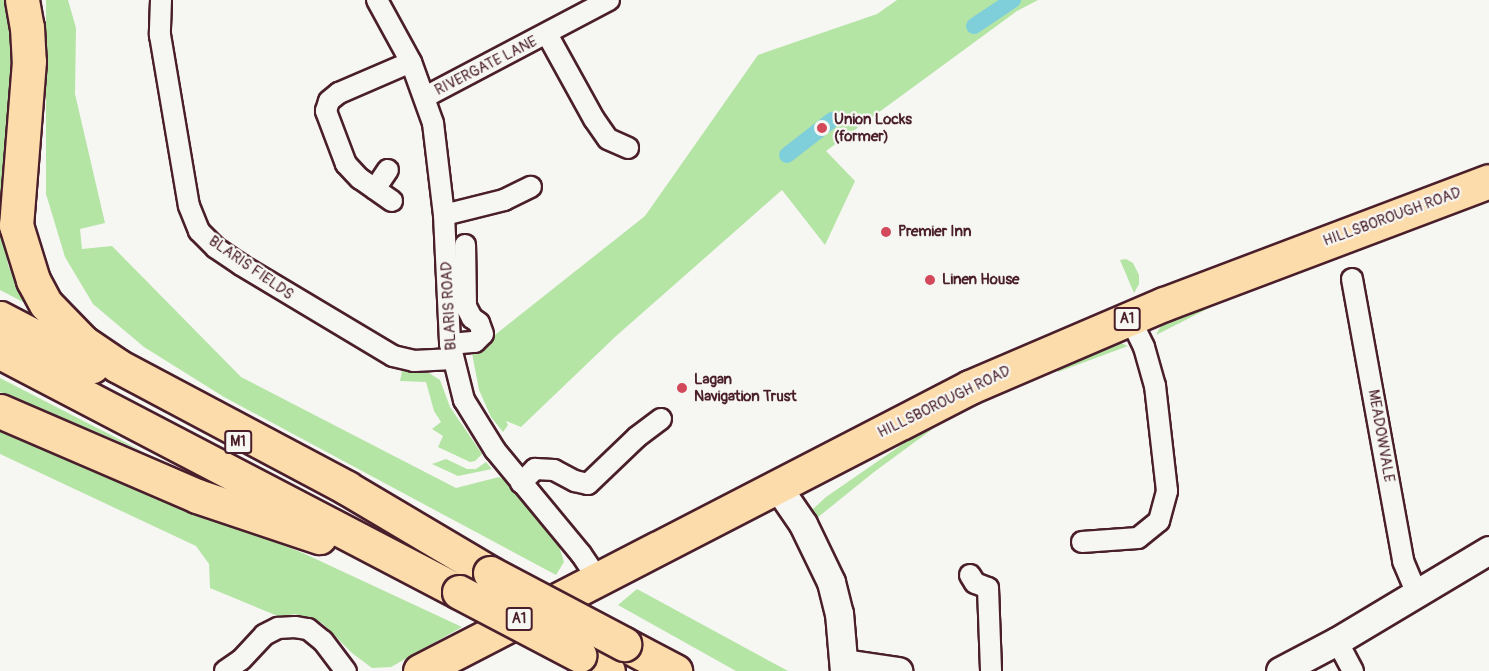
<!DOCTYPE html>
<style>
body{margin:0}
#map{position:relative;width:1489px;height:671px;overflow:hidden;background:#f6f6f2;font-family:Pangolin,sans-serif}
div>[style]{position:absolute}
.green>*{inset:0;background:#b5e5a5}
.canal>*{height:16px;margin:-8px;padding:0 8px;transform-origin:8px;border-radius:8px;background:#7fcfda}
.roads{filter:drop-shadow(2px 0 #4a1f2b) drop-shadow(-2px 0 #4a1f2b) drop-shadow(0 2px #4a1f2b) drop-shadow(0 -2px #4a1f2b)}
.street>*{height:20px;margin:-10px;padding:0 10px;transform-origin:10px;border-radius:10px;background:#f6f6f2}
.secondary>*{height:27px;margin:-13.5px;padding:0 13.5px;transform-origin:13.5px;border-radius:13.5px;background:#f6f6f2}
.highway>*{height:33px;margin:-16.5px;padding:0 16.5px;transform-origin:16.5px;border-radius:16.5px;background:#fddcac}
.bridges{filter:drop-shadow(2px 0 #4a1f2b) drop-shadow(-2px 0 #4a1f2b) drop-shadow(0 2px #4a1f2b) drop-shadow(0 -2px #4a1f2b)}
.highway-bridge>*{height:33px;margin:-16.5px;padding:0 16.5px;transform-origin:16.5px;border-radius:16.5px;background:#fddcac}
.dots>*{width:16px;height:16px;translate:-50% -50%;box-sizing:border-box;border:3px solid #f6f6f2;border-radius:50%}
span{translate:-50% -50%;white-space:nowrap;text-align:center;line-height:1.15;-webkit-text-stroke:4.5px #f6f6f2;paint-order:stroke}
.shield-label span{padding:2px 4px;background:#f6f6f2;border:2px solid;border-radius:4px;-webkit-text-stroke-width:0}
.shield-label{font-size:14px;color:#4a1f2b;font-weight:700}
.street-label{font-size:15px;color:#4a1f2b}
.poi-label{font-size:15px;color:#4a1f2b;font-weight:700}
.left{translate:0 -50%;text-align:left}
</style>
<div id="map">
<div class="green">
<div style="clip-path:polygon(0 0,9px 0,15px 68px,3px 171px,4px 237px,8px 265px,25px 303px,0 290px)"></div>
<div style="clip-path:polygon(46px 0,68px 0,76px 28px,75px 94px,105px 223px,80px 229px,82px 249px,112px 246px,241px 377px,456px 488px,499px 477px,504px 480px,549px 530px,559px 546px,564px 562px,556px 575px,224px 397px,144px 347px,93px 304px,65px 257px,46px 194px)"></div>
<div style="clip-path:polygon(897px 0,1038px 0,1017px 11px,826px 151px,855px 181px,825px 245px,782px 190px,615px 337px,521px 427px,506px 421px,508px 425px,503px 432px,491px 417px,479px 390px,472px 353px,645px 216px,758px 55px,877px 14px)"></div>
<div style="clip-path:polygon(1126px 259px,1133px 263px,1139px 275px,1139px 284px,1134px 293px,1120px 260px)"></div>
<div style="clip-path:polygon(1220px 296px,1219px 303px,1156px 335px,1163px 322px)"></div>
<div style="clip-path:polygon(1116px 341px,1128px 346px,1058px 372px,1059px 364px)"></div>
<div style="clip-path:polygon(402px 371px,429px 373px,440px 380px,450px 407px,482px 454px,475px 461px,470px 462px,438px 447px,443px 436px,432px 429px,441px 422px,434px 411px,426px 382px,400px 381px)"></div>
<div style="clip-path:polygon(0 378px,142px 451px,0 392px)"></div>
<div style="clip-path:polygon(0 428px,305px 554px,462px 627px,391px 667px,372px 668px,352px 653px,322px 623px,295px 614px,280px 617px,210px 588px,209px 564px,196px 546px,0 454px)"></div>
<div style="clip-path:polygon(934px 428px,874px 472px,817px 518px,812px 510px,826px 497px,910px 439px)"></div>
<div style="clip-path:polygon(446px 459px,467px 469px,476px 469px,486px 462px,492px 469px,458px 476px,432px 464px)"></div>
<div style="clip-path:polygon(637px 589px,788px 671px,736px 671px,618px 605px)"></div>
</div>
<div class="canal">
<div style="left:974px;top:26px;width:47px;rotate:-33.7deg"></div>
<div style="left:787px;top:155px;width:57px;rotate:-37.9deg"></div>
</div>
<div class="roads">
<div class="street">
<div style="left:161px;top:0;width:35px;rotate:92deg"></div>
<div style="left:160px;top:35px;width:173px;rotate:80.4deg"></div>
<div style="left:189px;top:206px;width:27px;rotate:68deg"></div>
<div style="left:199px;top:231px;width:24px;rotate:45deg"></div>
<div style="left:216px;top:248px;width:30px;rotate:34deg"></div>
<div style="left:241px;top:265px;width:177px;rotate:30.9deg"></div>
<div style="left:393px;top:356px;width:22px;rotate:13deg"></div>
<div style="left:414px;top:361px;width:39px;rotate:-3deg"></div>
<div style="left:377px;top:0;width:71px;rotate:61.3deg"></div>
<div style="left:411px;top:62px;width:65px;rotate:70.2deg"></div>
<div style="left:433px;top:123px;width:93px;rotate:83.2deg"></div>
<div style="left:444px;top:215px;width:129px;rotate:87.3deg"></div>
<div style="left:450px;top:344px;width:58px;rotate:76deg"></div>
<div style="left:464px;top:400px;width:59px;rotate:58.2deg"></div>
<div style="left:495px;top:450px;width:135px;rotate:50.4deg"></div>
<div style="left:581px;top:554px;width:29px;rotate:56deg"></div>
<div style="left:547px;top:34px;width:97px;rotate:61.1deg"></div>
<div style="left:594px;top:119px;width:24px;rotate:55deg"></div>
<div style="left:608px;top:139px;width:22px;rotate:24deg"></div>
<div style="left:425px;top:97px;width:208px;rotate:-27.8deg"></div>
<div style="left:375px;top:189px;width:23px;rotate:-56deg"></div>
<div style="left:392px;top:201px;width:39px;rotate:-145deg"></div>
<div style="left:360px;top:179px;width:21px;rotate:-133deg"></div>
<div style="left:346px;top:164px;width:57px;rotate:-110.7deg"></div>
<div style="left:326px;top:111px;width:10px;rotate:-73deg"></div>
<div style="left:329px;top:101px;width:13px;rotate:-39deg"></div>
<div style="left:339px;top:93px;width:78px;rotate:-23.3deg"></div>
<div style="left:444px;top:215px;width:62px;rotate:-14deg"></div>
<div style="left:504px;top:200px;width:30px;rotate:-26deg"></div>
<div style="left:1352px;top:279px;width:287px;rotate:79.7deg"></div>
<div style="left:1403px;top:561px;width:33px;rotate:67deg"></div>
<div style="left:450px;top:344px;width:25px;rotate:-5deg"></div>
<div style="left:475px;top:342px;width:11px;rotate:-45deg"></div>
<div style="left:483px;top:334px;width:12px;rotate:-110deg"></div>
<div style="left:479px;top:323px;width:9px;rotate:-144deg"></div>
<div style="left:472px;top:318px;width:13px;rotate:-117deg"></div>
<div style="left:466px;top:306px;width:61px;rotate:-90.9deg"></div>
<div style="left:521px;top:483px;width:20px;rotate:-45deg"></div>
<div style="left:535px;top:469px;width:19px;rotate:3deg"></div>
<div style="left:554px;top:470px;width:24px;rotate:28deg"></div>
<div style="left:575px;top:481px;width:13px;rotate:13deg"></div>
<div style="left:588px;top:484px;width:68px;rotate:-43.8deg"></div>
<div style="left:637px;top:437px;width:30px;rotate:-37deg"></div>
<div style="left:1082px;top:542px;width:56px;rotate:-4.1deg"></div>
<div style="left:1138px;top:538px;width:27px;rotate:-39deg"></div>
<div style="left:1159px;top:521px;width:31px;rotate:-75deg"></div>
<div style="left:1167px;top:491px;width:106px;rotate:-96.5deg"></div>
<div style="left:1155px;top:386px;width:41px;rotate:-105.8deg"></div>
<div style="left:1144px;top:347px;width:32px;rotate:-116deg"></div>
<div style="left:970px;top:575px;width:9px;rotate:58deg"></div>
<div style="left:975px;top:583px;width:14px;rotate:21deg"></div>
<div style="left:988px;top:588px;width:83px;rotate:87.9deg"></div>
<div style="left:1337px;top:641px;width:34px;rotate:62deg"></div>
<div style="left:225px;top:671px;width:19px;rotate:-35deg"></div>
<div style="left:241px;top:660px;width:34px;rotate:-47deg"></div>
<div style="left:264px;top:635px;width:16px;rotate:-27deg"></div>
<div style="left:278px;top:628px;width:17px;rotate:-3deg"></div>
<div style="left:295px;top:627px;width:13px;rotate:9deg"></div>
<div style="left:308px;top:629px;width:19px;rotate:39deg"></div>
<div style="left:323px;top:641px;width:38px;rotate:53deg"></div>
</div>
<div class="secondary">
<div style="left:777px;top:486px;width:46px;rotate:55.6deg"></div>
<div style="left:803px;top:524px;width:64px;rotate:64.2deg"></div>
<div style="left:831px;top:582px;width:32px;rotate:76deg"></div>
<div style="left:839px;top:613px;width:58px;rotate:85.1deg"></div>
<div style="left:844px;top:663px;width:55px;rotate:8.4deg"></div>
<div style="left:1280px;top:671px;width:64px;rotate:-27.8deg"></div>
<div style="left:1337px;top:641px;width:177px;rotate:-30.9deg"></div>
</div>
<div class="highway">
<div style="left:22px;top:0;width:27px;rotate:80deg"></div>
<div style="left:27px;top:27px;width:34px;rotate:87deg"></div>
<div style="left:29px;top:61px;width:165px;rotate:94.5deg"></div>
<div style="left:16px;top:225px;width:58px;rotate:72.8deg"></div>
<div style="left:33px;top:280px;width:27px;rotate:62deg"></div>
<div style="left:46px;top:304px;width:53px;rotate:45.8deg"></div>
<div style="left:83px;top:342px;width:42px;rotate:34.4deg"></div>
<div style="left:118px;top:366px;width:259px;rotate:28deg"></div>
<div style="left:347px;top:488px;width:166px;rotate:30.7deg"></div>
<div style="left:0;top:318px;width:104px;rotate:27.6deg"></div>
<div style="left:0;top:352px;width:518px;rotate:27.6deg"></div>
<div style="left:0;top:411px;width:215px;rotate:23.3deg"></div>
<div style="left:197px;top:496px;width:129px;rotate:18.6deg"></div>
<div style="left:624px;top:644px;width:58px;rotate:27.9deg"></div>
<div style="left:579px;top:655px;width:33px;rotate:29deg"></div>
<div style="left:420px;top:671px;width:619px;rotate:-27.31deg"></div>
<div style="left:970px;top:387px;width:211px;rotate:-23.2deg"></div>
<div style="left:1164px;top:304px;width:347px;rotate:-20.7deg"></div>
</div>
</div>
<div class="bridges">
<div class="highway-bridge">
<div style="left:490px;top:573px;width:152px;rotate:27.9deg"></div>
<div style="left:459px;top:592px;width:136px;rotate:27.7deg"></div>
</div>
</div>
<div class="dots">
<div style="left:822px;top:128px;background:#d1495b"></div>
<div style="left:886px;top:232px;background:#d1495b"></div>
<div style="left:930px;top:280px;background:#d1495b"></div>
<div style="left:682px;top:388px;background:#d1495b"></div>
</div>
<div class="shield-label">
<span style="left:1127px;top:319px">A1</span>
<span style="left:238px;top:442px">M1</span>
<span style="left:519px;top:619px">A1</span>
</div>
<div class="street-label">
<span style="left:486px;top:66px;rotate:-27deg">RIVERGATE LANE</span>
<span style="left:1392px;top:217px;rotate:-20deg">HILLSBOROUGH ROAD</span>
<span style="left:251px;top:268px;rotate:35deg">BLARIS FIELDS</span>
<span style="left:449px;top:306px;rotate:-93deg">BLARIS ROAD</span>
<span style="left:944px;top:402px;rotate:-26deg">HILLSBOROUGH ROAD</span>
<span style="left:1381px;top:436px;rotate:80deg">MEADOWVALE</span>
</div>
<div class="poi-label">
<span class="left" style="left:834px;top:128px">Union Locks<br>(former)</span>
<span class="left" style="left:898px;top:232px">Premier Inn</span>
<span class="left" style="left:942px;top:280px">Linen House</span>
<span class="left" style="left:694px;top:388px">Lagan<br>Navigation Trust</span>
</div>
</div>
